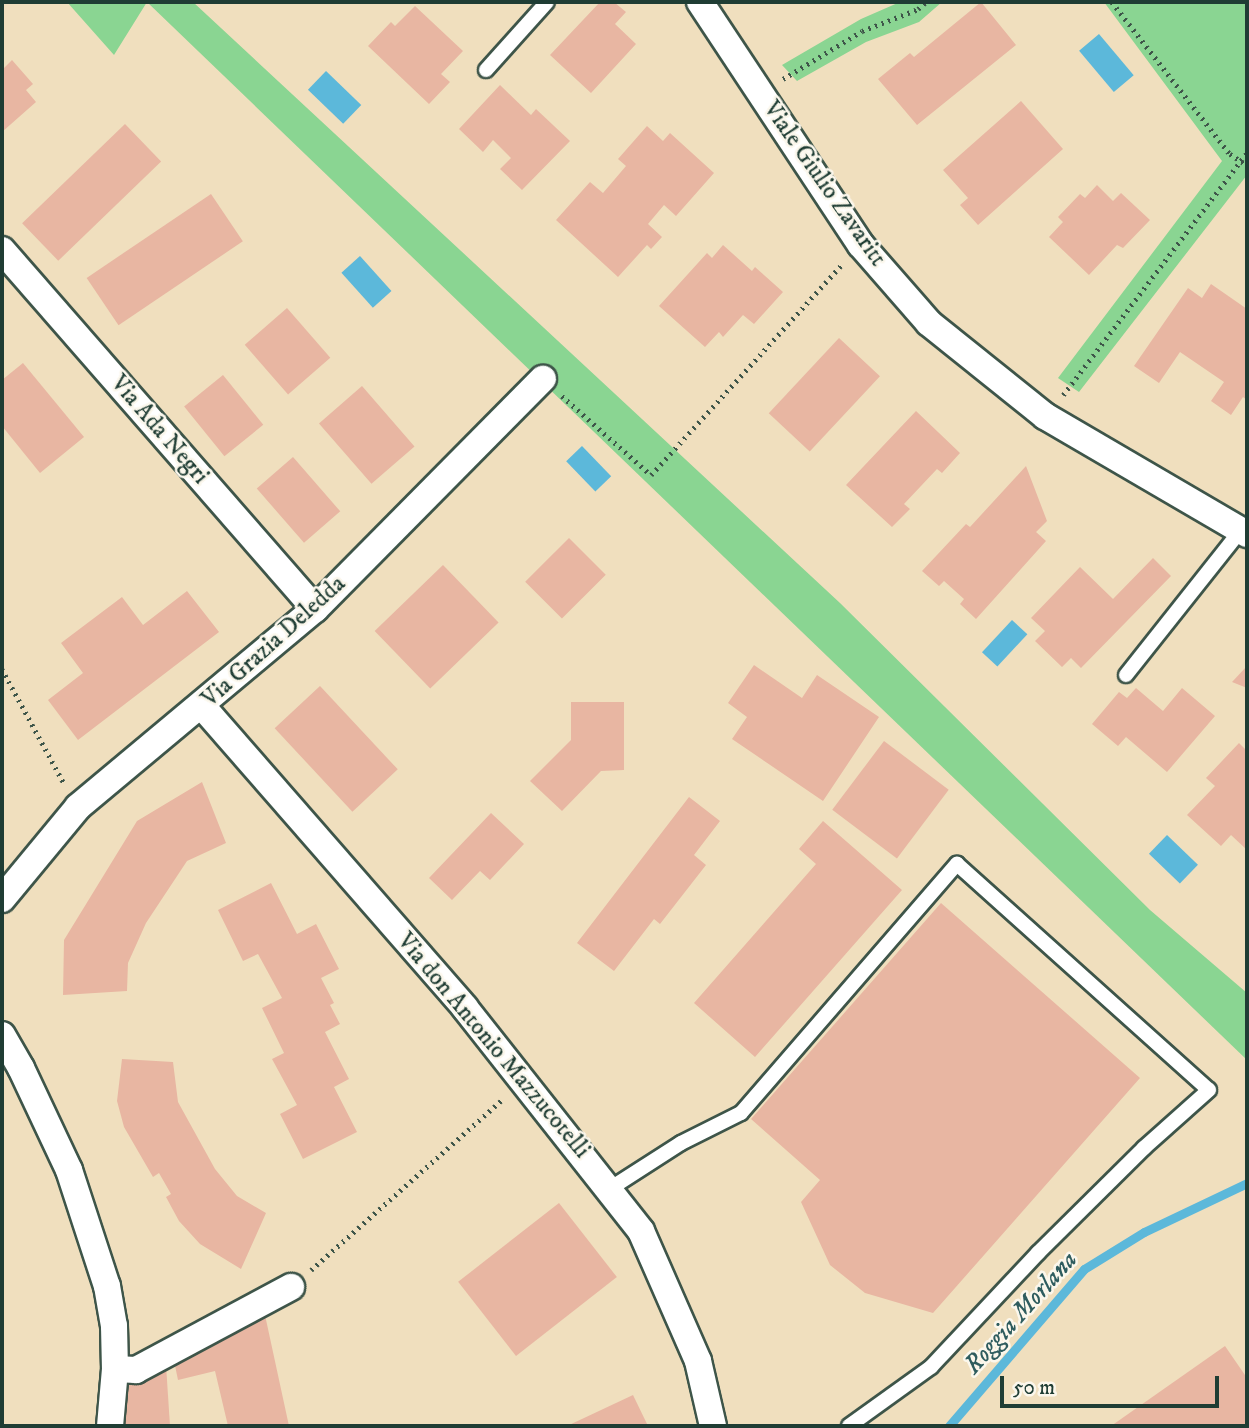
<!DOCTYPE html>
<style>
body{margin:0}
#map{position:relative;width:1249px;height:1428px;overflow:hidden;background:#f0dfbe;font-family:"IM FELL DW Pica",serif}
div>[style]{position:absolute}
.green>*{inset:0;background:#8ad592}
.water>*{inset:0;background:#5cb8da;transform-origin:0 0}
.stream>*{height:9px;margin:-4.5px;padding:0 4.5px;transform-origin:4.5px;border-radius:4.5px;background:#5cb8da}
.building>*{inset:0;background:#e8b6a2;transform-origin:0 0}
.path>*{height:4.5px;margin-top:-2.25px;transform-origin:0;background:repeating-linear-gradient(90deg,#3e5549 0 2px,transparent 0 7px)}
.roads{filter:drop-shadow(2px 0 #3e5549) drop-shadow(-2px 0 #3e5549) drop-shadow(0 2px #3e5549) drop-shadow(0 -2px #3e5549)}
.lane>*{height:14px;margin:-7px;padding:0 7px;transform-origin:7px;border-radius:7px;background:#fff}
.street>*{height:26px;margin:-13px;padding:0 13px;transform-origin:13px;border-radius:13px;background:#fff}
span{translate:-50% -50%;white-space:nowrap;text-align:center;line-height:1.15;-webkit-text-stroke:5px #fbf7ec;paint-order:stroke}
.street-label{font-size:24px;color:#1f3d34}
.water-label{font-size:26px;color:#2e5c5e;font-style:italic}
.frame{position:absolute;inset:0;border:4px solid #1f3d34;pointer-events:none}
.scale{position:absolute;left:1000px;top:1376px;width:219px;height:32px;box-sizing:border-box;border:4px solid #1f3d34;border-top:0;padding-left:9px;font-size:21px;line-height:24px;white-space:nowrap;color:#1f3d34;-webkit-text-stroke:5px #fbf7ec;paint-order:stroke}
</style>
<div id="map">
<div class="green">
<div style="clip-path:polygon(67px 2px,193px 2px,840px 603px,1150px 910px,1247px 993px,1247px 1060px,147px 2px,114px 55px)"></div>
<div style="clip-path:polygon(900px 2px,942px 2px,919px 22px,866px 42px,797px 81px,782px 65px,861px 19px)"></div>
<div style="clip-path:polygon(1104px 2px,1247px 2px,1247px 175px,1079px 392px,1058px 378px,1222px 161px)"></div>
</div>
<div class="water">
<div style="left:1099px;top:34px;width:54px;height:26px;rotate:50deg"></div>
<div style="left:326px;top:71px;width:49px;height:26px;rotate:44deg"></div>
<div style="left:360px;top:256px;width:47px;height:25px;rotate:48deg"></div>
<div style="left:582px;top:446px;width:42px;height:22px;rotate:46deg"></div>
<div style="left:1012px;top:620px;width:21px;height:44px;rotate:43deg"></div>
<div style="left:1167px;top:835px;width:43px;height:26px;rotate:44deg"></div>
</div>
<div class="stream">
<div style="left:949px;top:1426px;width:207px;rotate:-49.3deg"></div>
<div style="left:1084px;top:1269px;width:70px;rotate:-31.7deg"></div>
<div style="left:1144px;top:1232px;width:114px;rotate:-25.4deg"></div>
</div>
<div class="building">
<div style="clip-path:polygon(600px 2px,614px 2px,626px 12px,615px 24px,636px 44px,591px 93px,550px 55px)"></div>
<div style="clip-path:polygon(981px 2px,1016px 45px,917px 125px,878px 79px,910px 53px,914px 57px)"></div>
<div style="clip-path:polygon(415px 6px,463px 51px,441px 74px,450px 82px,429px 104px,368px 46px,391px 22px,395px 26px)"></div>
<div style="clip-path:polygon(12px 60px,33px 84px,26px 90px,36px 102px,2px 132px,2px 70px)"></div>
<div style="clip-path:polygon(500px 85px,531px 115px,536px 109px,570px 141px,522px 190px,500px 169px,511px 158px,493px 140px,483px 152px,459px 129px)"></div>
<div style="clip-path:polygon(1021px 101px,1063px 149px,978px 225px,960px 205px,968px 198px,943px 170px)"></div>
<div style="left:125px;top:124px;width:52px;height:143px;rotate:46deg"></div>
<div style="clip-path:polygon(647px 126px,663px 141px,670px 133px,714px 173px,676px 216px,664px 205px,648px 224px,662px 237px,651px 249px,647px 245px,618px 277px,556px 220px,590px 182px,603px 193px,626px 166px,618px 159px)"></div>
<div style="clip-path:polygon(1097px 185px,1113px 201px,1121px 193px,1150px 220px,1123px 248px,1117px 245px,1089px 275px,1049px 237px,1063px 222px,1058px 217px,1080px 194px,1085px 198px)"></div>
<div style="left:211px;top:194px;width:57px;height:150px;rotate:56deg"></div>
<div style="clip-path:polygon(723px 245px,752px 271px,755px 267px,783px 292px,754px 324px,743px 315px,723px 337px,719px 332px,705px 347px,659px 306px,707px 253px,712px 258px)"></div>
<div style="clip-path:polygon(1211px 284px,1247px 309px,1247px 400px,1243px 397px,1231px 415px,1211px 401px,1224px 382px,1180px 352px,1159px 383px,1134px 366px,1188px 288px,1202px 298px)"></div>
<div style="left:287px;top:308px;width:66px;height:56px;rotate:49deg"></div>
<div style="left:839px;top:338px;width:56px;height:103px;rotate:43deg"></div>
<div style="clip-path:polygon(23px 363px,84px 437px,40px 473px,2px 426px,2px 380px)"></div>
<div style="left:223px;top:375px;width:64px;height:50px;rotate:51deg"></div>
<div style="left:362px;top:386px;width:80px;height:57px;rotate:49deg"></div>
<div style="clip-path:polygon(916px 411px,960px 453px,942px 473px,937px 469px,904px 504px,910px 509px,892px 527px,846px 485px)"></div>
<div style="left:293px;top:457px;width:72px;height:48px;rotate:49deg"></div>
<div style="clip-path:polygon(1026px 466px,1047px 521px,1036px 532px,1046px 541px,976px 619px,960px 604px,964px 599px,944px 581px,939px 586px,922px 571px,966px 524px,970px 527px)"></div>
<div style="left:569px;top:538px;width:52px;height:62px;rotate:45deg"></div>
<div style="clip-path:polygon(1153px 558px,1171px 576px,1081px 668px,1071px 658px,1062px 667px,1035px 641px,1045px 631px,1031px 618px,1080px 567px,1113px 599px)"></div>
<div style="left:443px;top:565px;width:80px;height:95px;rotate:46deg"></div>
<div style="clip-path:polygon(187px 591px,219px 632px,78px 740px,48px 700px,83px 673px,61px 643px,122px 597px,143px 625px)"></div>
<div style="clip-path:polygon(754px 665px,802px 698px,817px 675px,879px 717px,823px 801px,732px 739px,747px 717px,728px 703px)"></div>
<div style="clip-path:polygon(1247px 666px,1247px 688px,1232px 682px)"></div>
<div style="left:320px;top:686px;width:114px;height:62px;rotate:47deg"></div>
<div style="clip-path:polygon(1136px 688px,1163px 711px,1182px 688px,1215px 716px,1167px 772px,1126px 737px,1118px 746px,1092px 724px,1119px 692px,1127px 698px)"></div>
<div style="clip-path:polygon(571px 702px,624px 702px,624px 770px,601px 771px,562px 811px,530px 781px,571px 740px)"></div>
<div style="left:884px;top:741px;width:81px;height:86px;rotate:37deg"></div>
<div style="clip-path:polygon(1239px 743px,1247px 751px,1247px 850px,1231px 835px,1221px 846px,1187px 815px,1215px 786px,1206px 778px)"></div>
<div style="clip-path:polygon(202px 782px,226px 843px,187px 861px,146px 923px,128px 963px,127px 991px,63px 995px,64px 940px,137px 821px)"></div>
<div style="clip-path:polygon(689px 797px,720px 821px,694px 855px,706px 865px,660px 924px,654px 919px,614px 971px,577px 943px)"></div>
<div style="clip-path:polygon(491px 813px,524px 844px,490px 880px,480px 871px,452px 900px,429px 878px)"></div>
<div style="clip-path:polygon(823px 821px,902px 890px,755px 1057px,694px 1003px,816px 864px,799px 849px)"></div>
<div style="clip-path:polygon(271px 883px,297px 934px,316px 924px,339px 969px,321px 978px,334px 1003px,330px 1005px,340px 1024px,325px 1032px,349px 1079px,334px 1087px,357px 1132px,303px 1159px,280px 1114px,297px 1105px,272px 1059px,284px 1053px,262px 1008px,282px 998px,258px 954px,243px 961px,218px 910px)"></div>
<div style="clip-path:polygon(941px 903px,1140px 1078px,933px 1313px,865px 1293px,830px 1265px,801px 1202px,820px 1180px,751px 1119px)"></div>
<div style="clip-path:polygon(122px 1059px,173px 1062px,178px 1102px,215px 1169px,237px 1196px,266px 1213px,241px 1269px,200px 1244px,179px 1221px,166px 1197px,171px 1194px,159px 1173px,153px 1177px,124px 1127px,117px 1101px)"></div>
<div style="left:559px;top:1203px;width:94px;height:128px;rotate:52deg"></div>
<div style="clip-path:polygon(265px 1315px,289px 1426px,228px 1426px,215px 1371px,178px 1380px,173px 1356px)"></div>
<div style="clip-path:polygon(1225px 1346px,1247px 1378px,1247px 1426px,1111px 1426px)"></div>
<div style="clip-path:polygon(166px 1365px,170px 1426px,115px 1426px,121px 1383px)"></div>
<div style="clip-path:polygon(633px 1395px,648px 1426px,567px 1426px)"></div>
</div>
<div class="path">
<div style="left:1112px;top:2px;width:192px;rotate:52.2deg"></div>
<div style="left:1230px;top:154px;width:20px;rotate:33deg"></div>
<div style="left:783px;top:79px;width:92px;rotate:-31.3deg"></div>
<div style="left:862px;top:31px;width:60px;rotate:-21.4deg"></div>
<div style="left:918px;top:9px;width:11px;rotate:-41deg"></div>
<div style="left:1063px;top:395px;width:304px;rotate:-52.8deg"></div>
<div style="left:562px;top:396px;width:119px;rotate:41.6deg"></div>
<div style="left:651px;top:475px;width:286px;rotate:-47.8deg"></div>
<div style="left:2px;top:669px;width:132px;rotate:61.5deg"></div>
<div style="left:311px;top:1270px;width:257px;rotate:-41.7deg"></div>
</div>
<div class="roads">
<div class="lane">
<div style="left:486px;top:70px;width:91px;rotate:-48.1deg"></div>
<div style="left:1126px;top:675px;width:185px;rotate:-51.6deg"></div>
<div style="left:611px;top:1188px;width:83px;rotate:-32.7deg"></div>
<div style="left:681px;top:1143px;width:67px;rotate:-26.6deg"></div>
<div style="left:741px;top:1113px;width:330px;rotate:-49.1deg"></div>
<div style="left:957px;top:864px;width:338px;rotate:41.9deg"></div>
<div style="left:1209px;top:1090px;width:87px;rotate:138.3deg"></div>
<div style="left:1144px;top:1148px;width:149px;rotate:135.3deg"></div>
<div style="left:1038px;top:1253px;width:156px;rotate:133.2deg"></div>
<div style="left:931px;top:1367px;width:101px;rotate:144.3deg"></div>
</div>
<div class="street">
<div style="left:700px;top:2px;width:291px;rotate:56.5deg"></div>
<div style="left:861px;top:245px;width:103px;rotate:48.9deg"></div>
<div style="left:929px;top:323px;width:149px;rotate:38.7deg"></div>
<div style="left:1045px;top:416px;width:234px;rotate:30.3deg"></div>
<div style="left:2px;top:250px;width:476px;rotate:48.9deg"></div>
<div style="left:202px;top:706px;width:400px;rotate:48.9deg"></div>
<div style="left:465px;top:1008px;width:284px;rotate:51.7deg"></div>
<div style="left:641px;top:1231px;width:142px;rotate:66.3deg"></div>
<div style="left:698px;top:1361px;width:67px;rotate:77deg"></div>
<div style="left:2px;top:899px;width:119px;rotate:-50.4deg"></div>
<div style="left:78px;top:807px;width:309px;rotate:-39.9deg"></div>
<div style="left:315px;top:609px;width:324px;rotate:-45.3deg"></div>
<div style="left:2px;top:1035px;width:38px;rotate:60deg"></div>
<div style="left:21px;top:1068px;width:113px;rotate:64.8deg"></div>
<div style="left:69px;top:1170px;width:122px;rotate:71.9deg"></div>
<div style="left:107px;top:1286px;width:41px;rotate:80.1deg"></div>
<div style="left:114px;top:1326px;width:43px;rotate:88.7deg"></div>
<div style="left:115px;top:1369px;width:57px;rotate:95deg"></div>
<div style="left:115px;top:1369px;width:21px;rotate:3deg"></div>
<div style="left:136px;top:1370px;width:176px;rotate:-28.2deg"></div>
</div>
</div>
<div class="street-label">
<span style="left:824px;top:184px;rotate:55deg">Viale Giulio Zavaritt</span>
<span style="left:159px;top:430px;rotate:49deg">Via Ada Negri</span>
<span style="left:274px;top:642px;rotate:-42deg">Via Grazia Deledda</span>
<span style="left:493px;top:1046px;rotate:50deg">Via don Antonio Mazzucotelli</span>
</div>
<div class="water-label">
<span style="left:1021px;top:1313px;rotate:-48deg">Roggia Morlana</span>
</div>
<div class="frame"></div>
<div class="scale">50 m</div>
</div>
